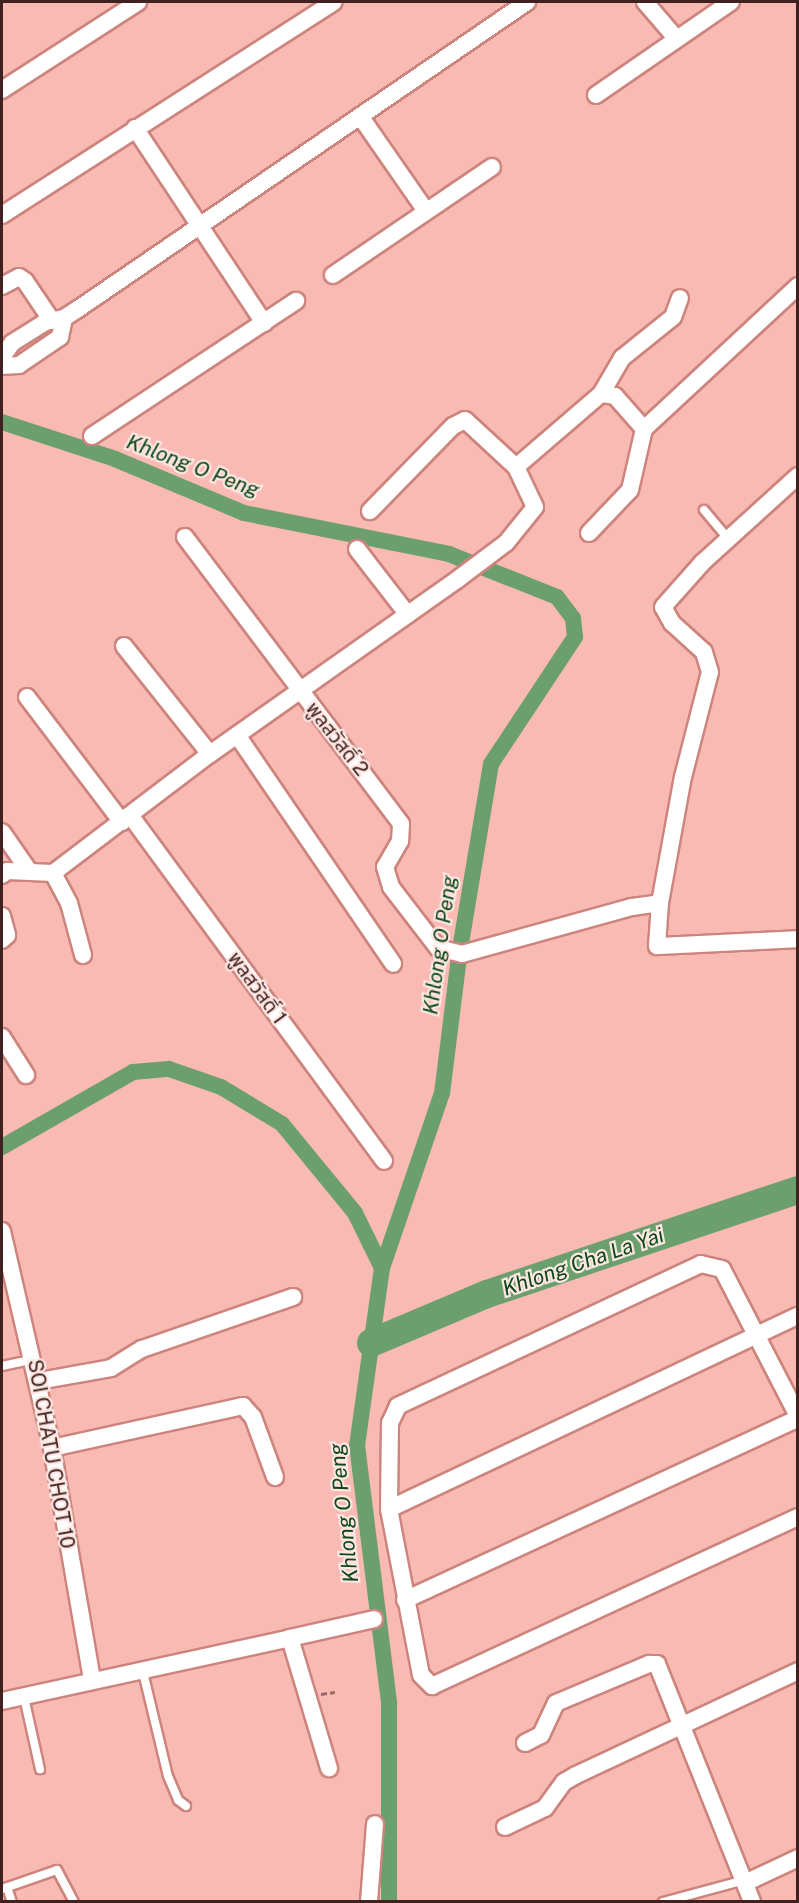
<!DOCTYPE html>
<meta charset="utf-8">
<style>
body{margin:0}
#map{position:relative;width:799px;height:1903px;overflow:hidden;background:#f8bab3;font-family:"Public Sans","Noto Sans Thai",sans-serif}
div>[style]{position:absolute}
.canal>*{height:16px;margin:-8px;padding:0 8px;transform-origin:8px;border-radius:8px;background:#6ba06e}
.river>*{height:28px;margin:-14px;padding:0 14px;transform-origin:14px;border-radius:14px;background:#6ba06e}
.path>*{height:3px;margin-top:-1.5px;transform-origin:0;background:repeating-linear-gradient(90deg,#976b66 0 6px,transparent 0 9px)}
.roads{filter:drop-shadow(2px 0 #cd847d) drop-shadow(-2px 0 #cd847d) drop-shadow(0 2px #cd847d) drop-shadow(0 -2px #cd847d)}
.service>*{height:8px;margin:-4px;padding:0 4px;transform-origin:4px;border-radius:4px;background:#fff}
.minor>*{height:16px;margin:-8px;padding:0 8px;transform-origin:8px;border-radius:8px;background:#fff}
span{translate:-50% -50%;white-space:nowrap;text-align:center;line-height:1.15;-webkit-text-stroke:4.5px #fee6e3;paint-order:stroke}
.street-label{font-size:20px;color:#3f221f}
.water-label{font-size:21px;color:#0b4817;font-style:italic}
.frame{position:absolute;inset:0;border:3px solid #3f221f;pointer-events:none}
</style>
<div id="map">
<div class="canal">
<div style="left:2px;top:422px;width:119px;rotate:18.1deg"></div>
<div style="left:115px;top:459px;width:140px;rotate:22.7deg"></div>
<div style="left:244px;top:513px;width:209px;rotate:11.3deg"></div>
<div style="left:449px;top:554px;width:116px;rotate:21.7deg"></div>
<div style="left:557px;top:597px;width:26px;rotate:53deg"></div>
<div style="left:573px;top:618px;width:19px;rotate:84deg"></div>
<div style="left:575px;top:637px;width:152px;rotate:123.5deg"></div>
<div style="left:491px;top:764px;width:188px;rotate:99.5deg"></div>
<div style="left:460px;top:949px;width:145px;rotate:97.1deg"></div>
<div style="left:442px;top:1093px;width:185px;rotate:108.9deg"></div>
<div style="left:382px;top:1268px;width:179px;rotate:98deg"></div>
<div style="left:357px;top:1445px;width:260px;rotate:82.9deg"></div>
<div style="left:389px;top:1703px;width:199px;rotate:90deg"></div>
<div style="left:2px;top:1147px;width:151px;rotate:-29.8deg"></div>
<div style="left:133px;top:1072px;width:36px;rotate:-5deg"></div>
<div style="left:169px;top:1069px;width:55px;rotate:19.1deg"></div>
<div style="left:221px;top:1087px;width:71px;rotate:31.2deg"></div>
<div style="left:282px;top:1124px;width:115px;rotate:50.6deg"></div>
<div style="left:355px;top:1213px;width:61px;rotate:63.9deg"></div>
</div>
<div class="river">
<div style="left:371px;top:1343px;width:126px;rotate:-22.9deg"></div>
<div style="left:487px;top:1294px;width:328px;rotate:-18.5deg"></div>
</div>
<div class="path">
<div style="left:321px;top:1694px;width:14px;rotate:-8deg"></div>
</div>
<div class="roads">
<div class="service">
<div style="left:704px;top:510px;width:38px;rotate:50deg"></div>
<div style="left:2px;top:1366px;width:33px;rotate:-12deg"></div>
<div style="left:142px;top:1668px;width:111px;rotate:76.5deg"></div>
<div style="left:168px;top:1776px;width:26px;rotate:67deg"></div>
<div style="left:178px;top:1800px;width:10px;rotate:37deg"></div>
<div style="left:24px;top:1697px;width:74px;rotate:77.5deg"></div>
<div style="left:7px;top:1887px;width:16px;rotate:72deg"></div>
<div style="left:2px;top:1889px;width:58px;rotate:-19.1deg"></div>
<div style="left:57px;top:1870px;width:36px;rotate:62deg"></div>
<div style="left:663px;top:1902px;width:85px;rotate:-15deg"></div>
</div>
<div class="minor">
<div style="left:645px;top:2px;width:48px;rotate:49.3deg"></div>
<div style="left:2px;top:90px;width:162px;rotate:-32.9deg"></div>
<div style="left:596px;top:95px;width:164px;rotate:-34.6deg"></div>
<div style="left:360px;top:116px;width:116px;rotate:55.2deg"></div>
<div style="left:135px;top:128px;width:234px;rotate:56.5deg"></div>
<div style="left:2px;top:215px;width:394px;rotate:-32.7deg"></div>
<div style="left:333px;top:275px;width:192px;rotate:-34.2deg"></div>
<div style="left:2px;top:286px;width:19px;rotate:-28deg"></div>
<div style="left:19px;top:277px;width:7px;rotate:34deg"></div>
<div style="left:25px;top:281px;width:48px;rotate:56deg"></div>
<div style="left:2px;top:357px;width:17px;rotate:-54deg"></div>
<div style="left:12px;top:343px;width:39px;rotate:-32deg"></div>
<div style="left:45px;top:322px;width:19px;rotate:-12deg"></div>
<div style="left:64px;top:318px;width:17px;rotate:-33deg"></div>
<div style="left:78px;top:309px;width:544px;rotate:-34.36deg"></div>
<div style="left:2px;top:366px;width:17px;rotate:-3deg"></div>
<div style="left:19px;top:365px;width:50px;rotate:-34.3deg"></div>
<div style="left:60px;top:337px;width:19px;rotate:-78deg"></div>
<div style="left:601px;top:394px;width:14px;rotate:8deg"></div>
<div style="left:615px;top:396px;width:44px;rotate:48.7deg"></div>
<div style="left:92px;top:436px;width:245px;rotate:-33.5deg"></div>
<div style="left:516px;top:467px;width:112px;rotate:-40.7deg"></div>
<div style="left:601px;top:394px;width:42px;rotate:-59.7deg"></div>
<div style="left:622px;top:358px;width:65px;rotate:-38.8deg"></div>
<div style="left:673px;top:317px;width:20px;rotate:-70deg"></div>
<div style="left:589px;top:533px;width:59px;rotate:-46.4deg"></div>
<div style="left:630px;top:490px;width:63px;rotate:-77.1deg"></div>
<div style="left:644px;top:429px;width:210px;rotate:-42.9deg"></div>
<div style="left:185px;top:537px;width:359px;rotate:53deg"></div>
<div style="left:401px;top:824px;width:17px;rotate:93deg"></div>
<div style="left:400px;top:841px;width:30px;rotate:120deg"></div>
<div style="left:385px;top:867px;width:21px;rotate:73deg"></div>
<div style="left:391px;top:887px;width:77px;rotate:52.4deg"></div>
<div style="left:438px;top:948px;width:25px;rotate:14deg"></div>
<div style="left:462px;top:954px;width:176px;rotate:-15.5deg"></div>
<div style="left:632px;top:907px;width:28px;rotate:-8deg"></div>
<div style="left:660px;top:903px;width:128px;rotate:-79.7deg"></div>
<div style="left:683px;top:777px;width:108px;rotate:-75.6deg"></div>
<div style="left:710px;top:672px;width:21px;rotate:-107deg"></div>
<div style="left:704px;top:652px;width:43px;rotate:-137.8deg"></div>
<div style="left:672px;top:623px;width:18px;rotate:-119deg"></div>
<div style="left:663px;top:607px;width:60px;rotate:-48.4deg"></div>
<div style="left:703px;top:562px;width:128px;rotate:-42.2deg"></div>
<div style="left:357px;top:549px;width:83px;rotate:52.3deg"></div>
<div style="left:124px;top:646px;width:138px;rotate:51.5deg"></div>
<div style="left:27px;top:697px;width:157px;rotate:52.8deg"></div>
<div style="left:237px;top:735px;width:277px;rotate:55.7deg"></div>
<div style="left:130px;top:815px;width:429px;rotate:53.7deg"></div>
<div style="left:2px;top:832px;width:47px;rotate:55.3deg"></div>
<div style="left:53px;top:873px;width:34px;rotate:62deg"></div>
<div style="left:69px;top:903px;width:54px;rotate:74.9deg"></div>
<div style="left:2px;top:875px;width:6px;rotate:-39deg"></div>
<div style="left:7px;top:871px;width:46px;rotate:2.5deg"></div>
<div style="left:53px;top:873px;width:197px;rotate:-37.2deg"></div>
<div style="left:210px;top:754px;width:304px;rotate:-35.2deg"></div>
<div style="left:458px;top:579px;width:60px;rotate:-36.9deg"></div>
<div style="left:506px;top:543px;width:46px;rotate:-51.1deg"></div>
<div style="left:535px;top:507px;width:44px;rotate:-115.4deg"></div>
<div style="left:516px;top:467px;width:69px;rotate:-137.3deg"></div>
<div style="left:465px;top:420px;width:13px;rotate:153deg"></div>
<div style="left:453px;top:426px;width:119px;rotate:134.3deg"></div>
<div style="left:660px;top:903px;width:43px;rotate:94deg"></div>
<div style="left:657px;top:946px;width:141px;rotate:-2.8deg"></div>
<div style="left:2px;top:916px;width:20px;rotate:75deg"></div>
<div style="left:7px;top:935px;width:7px;rotate:135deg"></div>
<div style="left:2px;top:1037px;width:45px;rotate:57.7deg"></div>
<div style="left:2px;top:1231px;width:223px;rotate:77deg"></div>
<div style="left:52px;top:1448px;width:234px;rotate:80.2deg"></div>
<div style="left:39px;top:1381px;width:73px;rotate:-10.2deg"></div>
<div style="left:111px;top:1368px;width:36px;rotate:-32deg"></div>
<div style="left:142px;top:1349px;width:160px;rotate:-19deg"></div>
<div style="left:798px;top:1416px;width:165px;rotate:-117.3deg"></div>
<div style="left:722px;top:1269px;width:22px;rotate:-167deg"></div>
<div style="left:701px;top:1264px;width:335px;rotate:154.9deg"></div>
<div style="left:398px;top:1406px;width:19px;rotate:115deg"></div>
<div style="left:390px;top:1423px;width:86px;rotate:90.7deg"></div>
<div style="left:389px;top:1509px;width:169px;rotate:79.1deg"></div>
<div style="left:421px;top:1675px;width:16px;rotate:45deg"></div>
<div style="left:432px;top:1686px;width:403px;rotate:-24.8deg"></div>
<div style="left:52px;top:1448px;width:196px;rotate:-12.4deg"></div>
<div style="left:243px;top:1406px;width:15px;rotate:48deg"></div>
<div style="left:253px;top:1417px;width:64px;rotate:69.9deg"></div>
<div style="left:389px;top:1509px;width:452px;rotate:-25.3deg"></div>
<div style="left:405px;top:1600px;width:433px;rotate:-24.8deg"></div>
<div style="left:290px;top:1638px;width:86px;rotate:-12.7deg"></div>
<div style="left:2px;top:1701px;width:295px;rotate:-12.3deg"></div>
<div style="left:290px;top:1638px;width:136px;rotate:73.3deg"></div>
<div style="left:525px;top:1743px;width:18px;rotate:-27deg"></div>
<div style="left:541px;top:1735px;width:35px;rotate:-65deg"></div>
<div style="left:556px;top:1703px;width:101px;rotate:-22.8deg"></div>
<div style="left:649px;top:1664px;width:8px"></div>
<div style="left:657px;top:1664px;width:256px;rotate:68.2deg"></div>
<div style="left:505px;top:1827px;width:44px;rotate:-25.4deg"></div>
<div style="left:545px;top:1808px;width:32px;rotate:-54deg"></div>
<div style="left:564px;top:1782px;width:14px;rotate:-30deg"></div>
<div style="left:576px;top:1775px;width:245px;rotate:-25.1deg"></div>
<div style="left:747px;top:1882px;width:56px;rotate:-25.2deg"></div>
<div style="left:369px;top:1902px;width:78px;rotate:-85.6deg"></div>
</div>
</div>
<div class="street-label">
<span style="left:337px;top:739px;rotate:52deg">พูลสวัสดิ์ 2</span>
<span style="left:257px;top:988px;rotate:54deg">พูลสวัสดิ์ 1</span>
<span style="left:51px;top:1454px;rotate:80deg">SOI CHATU CHOT 10</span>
</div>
<div class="water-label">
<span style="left:193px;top:466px;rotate:21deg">Khlong O Peng</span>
<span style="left:440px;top:945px;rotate:-82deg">Khlong O Peng</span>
<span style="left:583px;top:1262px;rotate:-19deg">Khlong Cha La Yai</span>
<span style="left:344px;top:1513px;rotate:-96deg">Khlong O Peng</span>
</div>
<div class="frame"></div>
</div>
